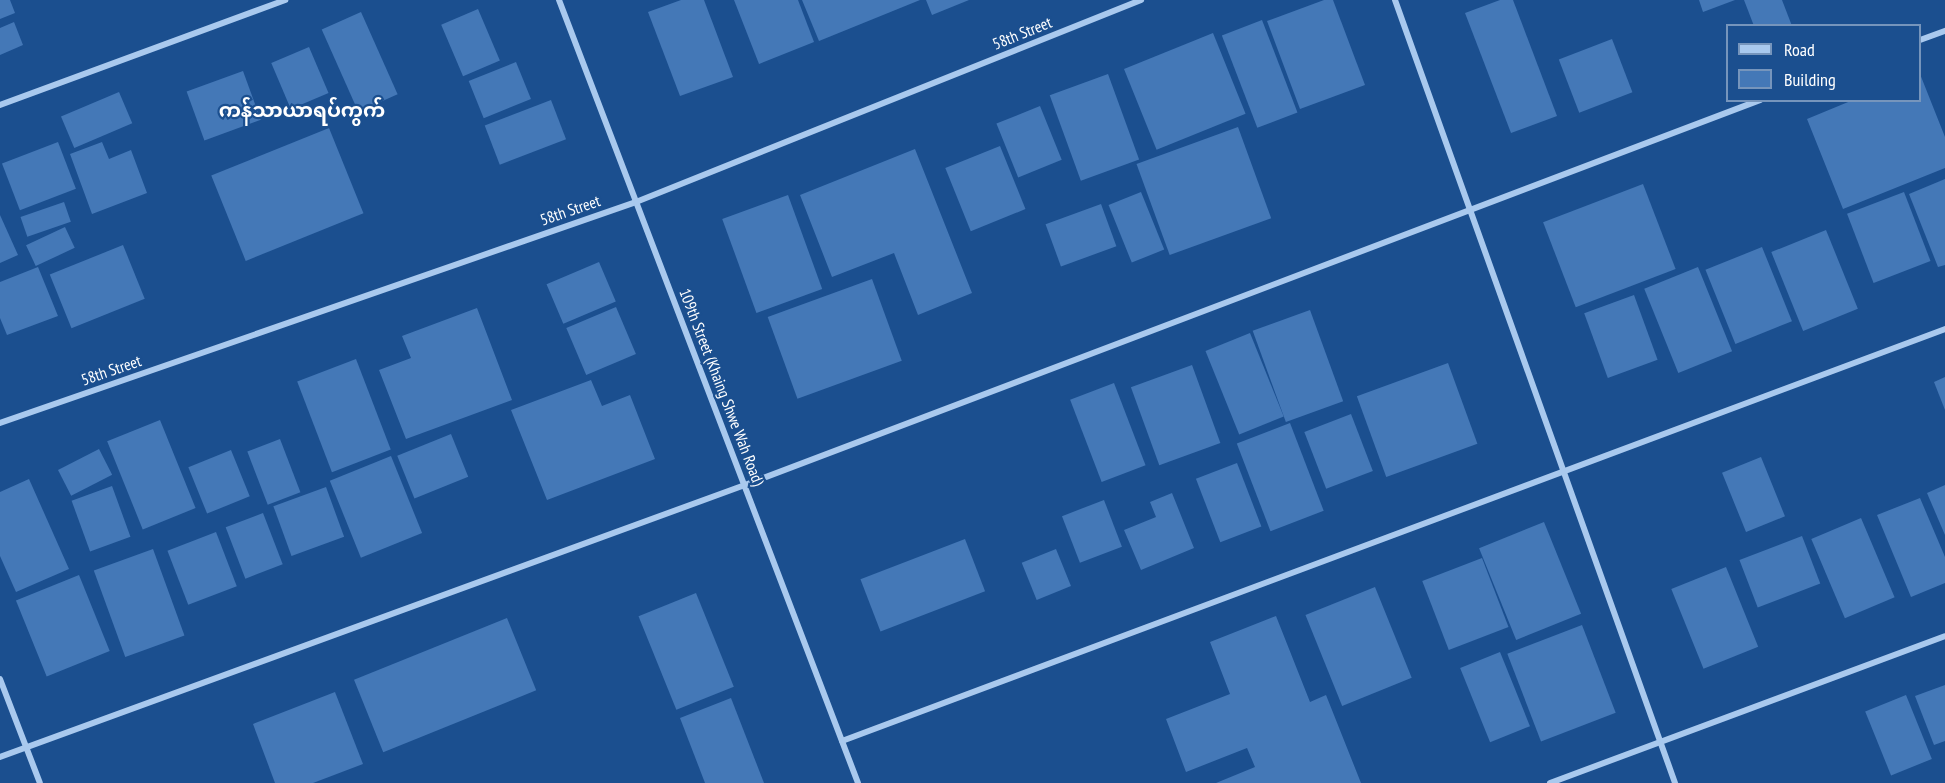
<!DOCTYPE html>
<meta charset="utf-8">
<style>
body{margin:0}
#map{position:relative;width:1945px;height:783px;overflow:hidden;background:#1b4f8f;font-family:"PT Sans Narrow","Noto Sans Myanmar",sans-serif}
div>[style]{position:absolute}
.building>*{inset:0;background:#4478b7;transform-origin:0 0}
.minor>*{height:6px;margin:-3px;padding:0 3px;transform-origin:3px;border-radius:3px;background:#a9c9ee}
span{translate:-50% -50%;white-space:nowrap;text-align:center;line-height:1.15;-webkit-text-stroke:4.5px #1b4f8f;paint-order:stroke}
.street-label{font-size:16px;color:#fff}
.quarter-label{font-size:20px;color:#fff;font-weight:700}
.legend{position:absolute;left:1726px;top:24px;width:195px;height:78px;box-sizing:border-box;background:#1b4f8f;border:2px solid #7695bc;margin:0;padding:8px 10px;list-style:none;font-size:18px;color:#fff}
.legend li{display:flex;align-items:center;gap:12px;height:30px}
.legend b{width:30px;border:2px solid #7695bc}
</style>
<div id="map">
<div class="building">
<div style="clip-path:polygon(0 0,10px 0,15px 13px,0 19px)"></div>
<div style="clip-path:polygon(681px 0,704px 0,733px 77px,680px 96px,648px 12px)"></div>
<div style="clip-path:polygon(734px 0,798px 0,814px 42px,759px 64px)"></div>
<div style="clip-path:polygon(802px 0,920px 0,819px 41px)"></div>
<div style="clip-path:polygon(926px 0,969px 0,932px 15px)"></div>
<div style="clip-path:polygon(1324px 0,1333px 0,1365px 85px,1300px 109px,1267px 21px)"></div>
<div style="clip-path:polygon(1500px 0,1513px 0,1557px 116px,1511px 133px,1465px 13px)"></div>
<div style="clip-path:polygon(1699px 0,1735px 0,1703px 12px)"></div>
<div style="clip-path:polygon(1744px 0,1782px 0,1792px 26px,1754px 26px)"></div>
<div style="left:478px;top:9px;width:56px;height:40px;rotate:67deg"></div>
<div style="left:361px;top:12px;width:90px;height:43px;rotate:66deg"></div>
<div style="left:1262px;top:20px;width:99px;height:43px;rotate:69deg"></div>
<div style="clip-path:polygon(14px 22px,23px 45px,0 55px,0 28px)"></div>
<div style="left:1213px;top:33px;width:87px;height:96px;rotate:68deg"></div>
<div style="left:1612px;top:39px;width:57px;height:57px;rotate:69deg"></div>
<div style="left:309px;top:47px;width:50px;height:41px;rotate:67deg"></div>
<div style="left:516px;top:62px;width:40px;height:51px;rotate:68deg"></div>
<div style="left:243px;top:71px;width:52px;height:60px;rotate:70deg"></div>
<div style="left:1108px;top:74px;width:91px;height:62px;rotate:70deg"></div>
<div style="clip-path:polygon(1920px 74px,1945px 137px,1945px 168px,1843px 209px,1807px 119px,1853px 100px,1920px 100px)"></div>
<div style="left:119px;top:92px;width:34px;height:63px;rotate:67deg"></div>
<div style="left:551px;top:100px;width:42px;height:71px;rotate:69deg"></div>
<div style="left:1040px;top:106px;width:58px;height:47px;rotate:68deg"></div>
<div style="left:1238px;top:127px;width:97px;height:108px;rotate:70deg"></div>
<div style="left:329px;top:128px;width:92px;height:127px;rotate:68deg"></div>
<div style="left:58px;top:142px;width:50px;height:60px;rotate:69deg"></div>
<div style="clip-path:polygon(102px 142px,109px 159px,131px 150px,147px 193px,92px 214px,70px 154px)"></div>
<div style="left:1000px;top:146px;width:68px;height:59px;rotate:68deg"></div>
<div style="clip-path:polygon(915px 149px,972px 293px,918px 315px,894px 253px,832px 277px,800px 195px)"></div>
<div style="clip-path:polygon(1945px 179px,1945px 265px,1938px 267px,1909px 194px)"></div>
<div style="left:1643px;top:184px;width:91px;height:107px;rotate:69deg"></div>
<div style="left:1141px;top:192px;width:62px;height:35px;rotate:68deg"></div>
<div style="left:1904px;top:192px;width:74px;height:61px;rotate:69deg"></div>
<div style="left:788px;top:195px;width:100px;height:70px;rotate:70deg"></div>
<div style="left:64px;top:202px;width:21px;height:46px;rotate:71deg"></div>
<div style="left:1101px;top:204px;width:45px;height:59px;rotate:70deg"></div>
<div style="clip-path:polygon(0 215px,18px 255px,0 263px)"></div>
<div style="left:65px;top:227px;width:23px;height:43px;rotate:65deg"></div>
<div style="left:1826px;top:230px;width:85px;height:59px;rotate:68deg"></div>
<div style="left:123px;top:245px;width:58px;height:79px;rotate:68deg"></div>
<div style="left:1762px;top:247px;width:80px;height:61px;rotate:68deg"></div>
<div style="left:599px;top:262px;width:43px;height:57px;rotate:67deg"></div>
<div style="clip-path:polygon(38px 267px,58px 316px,7px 335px,0 318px,0 282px)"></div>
<div style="left:1698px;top:267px;width:91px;height:58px;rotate:68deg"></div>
<div style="left:872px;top:279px;width:87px;height:111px;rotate:70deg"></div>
<div style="left:1634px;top:295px;width:69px;height:53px;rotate:70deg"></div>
<div style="left:616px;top:307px;width:51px;height:54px;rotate:67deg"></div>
<div style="clip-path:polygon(477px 308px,512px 400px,406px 439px,379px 370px,411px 358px,402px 336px)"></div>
<div style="left:1310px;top:310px;width:97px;height:61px;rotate:70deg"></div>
<div style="left:1250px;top:333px;width:90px;height:48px;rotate:68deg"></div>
<div style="left:356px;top:359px;width:97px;height:63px;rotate:69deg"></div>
<div style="left:1448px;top:363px;width:86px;height:97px;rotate:70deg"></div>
<div style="left:1192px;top:365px;width:83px;height:65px;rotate:70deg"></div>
<div style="clip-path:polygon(1945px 377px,1945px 410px,1934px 382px)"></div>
<div style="clip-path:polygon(591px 380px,602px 406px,630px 395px,655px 459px,547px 500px,511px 410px)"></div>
<div style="left:1114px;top:383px;width:88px;height:47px;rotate:69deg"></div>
<div style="left:1351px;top:414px;width:61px;height:50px;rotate:69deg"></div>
<div style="left:160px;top:420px;width:95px;height:57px;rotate:68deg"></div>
<div style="left:1290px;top:423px;width:94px;height:57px;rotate:69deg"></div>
<div style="left:451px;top:434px;width:46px;height:58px;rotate:68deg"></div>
<div style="left:280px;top:439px;width:57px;height:35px;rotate:69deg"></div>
<div style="left:99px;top:449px;width:29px;height:46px;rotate:63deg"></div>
<div style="left:231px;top:450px;width:50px;height:46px;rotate:68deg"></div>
<div style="left:391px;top:456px;width:83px;height:66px;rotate:68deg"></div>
<div style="left:1761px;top:457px;width:64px;height:42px;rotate:68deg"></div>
<div style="left:1237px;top:463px;width:68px;height:44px;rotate:69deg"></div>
<div style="clip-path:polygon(29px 479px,69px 569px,16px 592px,0 556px,0 492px)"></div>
<div style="clip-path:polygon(1945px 485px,1945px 535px,1927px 493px)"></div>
<div style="left:112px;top:486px;width:54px;height:43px;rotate:70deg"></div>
<div style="left:326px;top:487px;width:53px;height:56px;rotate:70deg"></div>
<div style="clip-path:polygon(1172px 493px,1194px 548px,1141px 570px,1124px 530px,1156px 517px,1150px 502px)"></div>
<div style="clip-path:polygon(1920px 498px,1945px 557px,1945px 583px,1911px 597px,1877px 515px)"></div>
<div style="left:1104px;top:500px;width:50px;height:45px;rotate:69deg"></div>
<div style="left:263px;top:513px;width:55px;height:40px;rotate:69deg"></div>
<div style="left:1861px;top:518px;width:86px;height:54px;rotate:67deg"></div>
<div style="left:1544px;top:522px;width:99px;height:70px;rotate:68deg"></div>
<div style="left:216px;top:532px;width:58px;height:52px;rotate:69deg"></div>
<div style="left:1802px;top:536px;width:51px;height:67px;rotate:69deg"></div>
<div style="left:965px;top:539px;width:56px;height:112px;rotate:69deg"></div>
<div style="left:153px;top:549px;width:92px;height:63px;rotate:70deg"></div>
<div style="left:1056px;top:549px;width:40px;height:37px;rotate:68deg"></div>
<div style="left:1482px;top:558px;width:74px;height:64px;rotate:69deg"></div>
<div style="left:1726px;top:567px;width:86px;height:59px;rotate:68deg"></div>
<div style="left:79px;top:575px;width:82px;height:68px;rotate:68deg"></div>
<div style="left:1375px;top:587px;width:98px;height:75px;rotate:68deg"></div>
<div style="left:696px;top:593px;width:101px;height:62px;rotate:68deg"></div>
<div style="clip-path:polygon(1276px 616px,1310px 702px,1326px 695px,1361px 783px,1216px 783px,1255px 767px,1247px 748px,1186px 772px,1166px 719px,1230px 694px,1210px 642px)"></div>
<div style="left:507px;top:618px;width:78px;height:165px;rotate:68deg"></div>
<div style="left:1582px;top:625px;width:94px;height:80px;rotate:69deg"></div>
<div style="left:1500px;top:652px;width:80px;height:43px;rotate:68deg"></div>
<div style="clip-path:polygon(1945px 685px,1945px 741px,1934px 745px,1915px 696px)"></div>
<div style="clip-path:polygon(335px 692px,363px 764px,313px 783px,275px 783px,253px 724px)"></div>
<div style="left:1906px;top:695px;width:69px;height:44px;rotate:68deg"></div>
<div style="clip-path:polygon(731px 698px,764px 783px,705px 783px,680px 718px)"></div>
</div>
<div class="minor">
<div style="left:559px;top:0;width:838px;rotate:69.1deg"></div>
<div style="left:1395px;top:0;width:832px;rotate:70.32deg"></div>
<div style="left:1920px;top:40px;width:27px;rotate:-20deg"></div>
<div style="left:0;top:105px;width:304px;rotate:-20.2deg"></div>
<div style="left:0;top:423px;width:673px;rotate:-19.16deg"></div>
<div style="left:636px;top:202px;width:544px;rotate:-21.8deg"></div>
<div style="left:0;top:679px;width:111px;rotate:69deg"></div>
<div style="left:842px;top:741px;width:1177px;rotate:-20.48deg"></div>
<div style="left:0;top:757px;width:793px;rotate:-20.06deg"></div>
<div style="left:745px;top:485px;width:1086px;rotate:-20.77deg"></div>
<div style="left:1550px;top:783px;width:421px;rotate:-20.4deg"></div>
</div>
<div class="street-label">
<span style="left:1022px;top:33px;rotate:-22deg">58th Street</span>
<span style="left:570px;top:210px;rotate:-19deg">58th Street</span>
<span style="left:111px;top:370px;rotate:-19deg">58th Street</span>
<span style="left:722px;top:387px;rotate:69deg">109th Street (Khaing Shwe Wah Road)</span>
</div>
<div class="quarter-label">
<span style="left:302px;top:110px">ကန်သာယာရပ်ကွက်</span>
</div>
<ul class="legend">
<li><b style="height:8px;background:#a9c9ee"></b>Road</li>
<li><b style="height:16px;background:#4478b7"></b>Building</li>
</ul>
</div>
